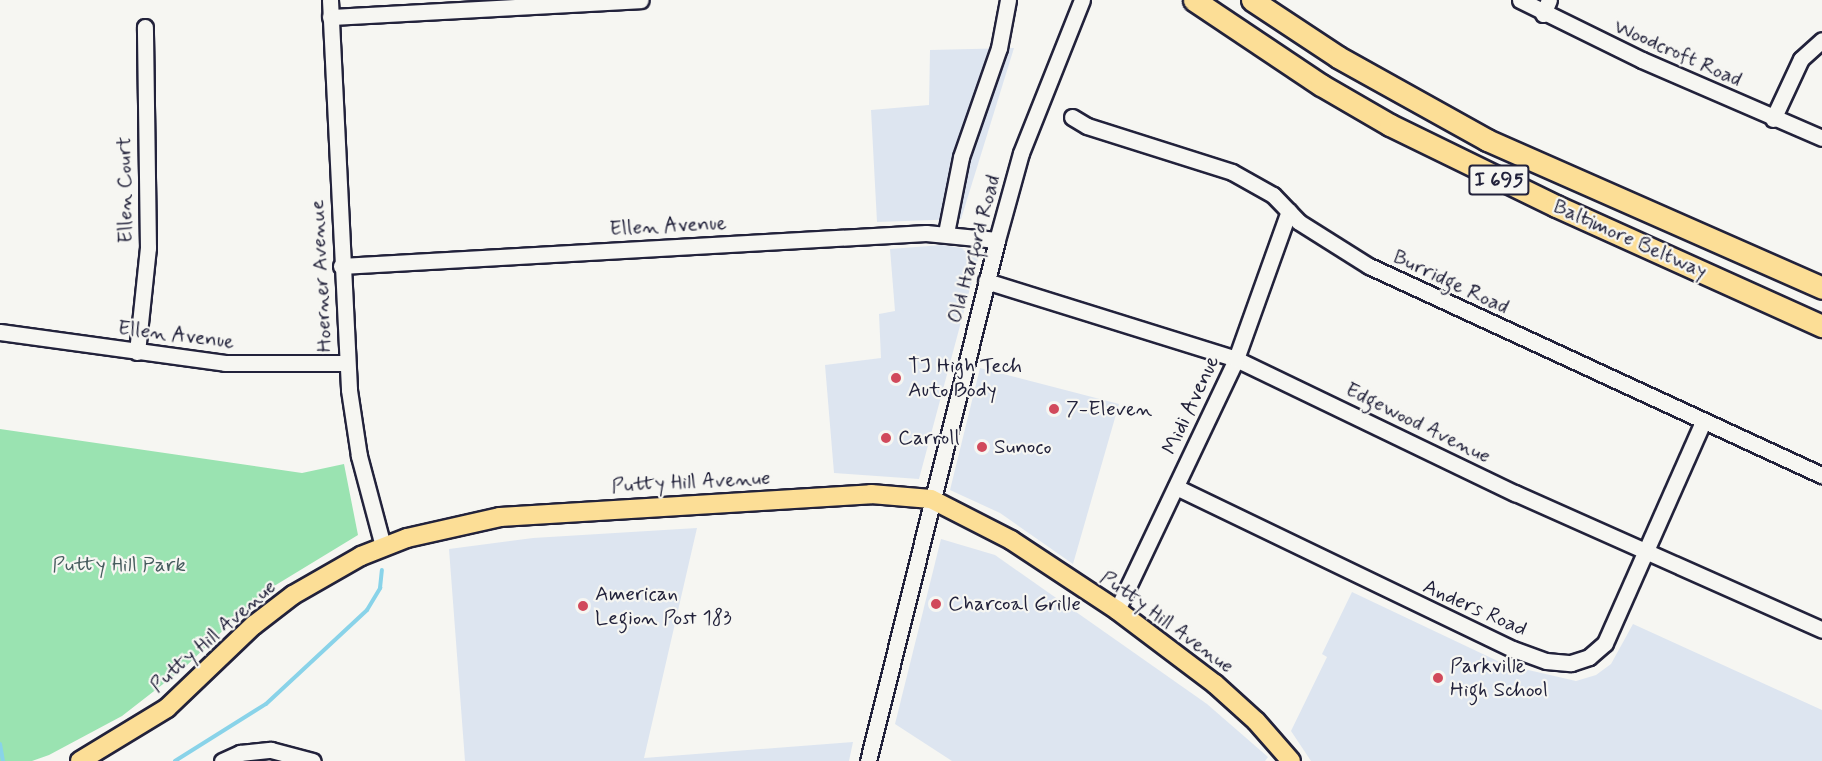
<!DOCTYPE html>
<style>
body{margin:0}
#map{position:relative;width:1822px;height:761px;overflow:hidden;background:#f6f6f2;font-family:Mynerve,sans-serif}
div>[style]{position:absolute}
.built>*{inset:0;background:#dde5f0}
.green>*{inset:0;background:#9ae3b1}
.stream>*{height:4px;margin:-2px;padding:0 2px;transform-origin:2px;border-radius:2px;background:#89d3e9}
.roads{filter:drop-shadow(2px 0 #22223b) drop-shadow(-2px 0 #22223b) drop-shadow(0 2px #22223b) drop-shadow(0 -2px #22223b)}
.minor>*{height:15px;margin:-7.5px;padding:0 7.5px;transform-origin:7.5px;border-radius:7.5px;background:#f6f6f2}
.major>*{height:18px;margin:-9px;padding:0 9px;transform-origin:9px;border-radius:9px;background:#fcde96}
.highway>*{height:21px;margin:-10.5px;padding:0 10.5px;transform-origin:10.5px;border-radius:10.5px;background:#fcde96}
.dots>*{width:16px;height:16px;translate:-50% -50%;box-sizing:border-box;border:3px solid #f6f6f2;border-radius:50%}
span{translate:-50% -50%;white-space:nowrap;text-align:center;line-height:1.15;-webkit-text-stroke:4.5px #f6f6f2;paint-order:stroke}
.shield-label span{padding:2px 4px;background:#f6f6f2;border:2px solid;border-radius:4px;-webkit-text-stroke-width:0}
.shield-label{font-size:20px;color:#22223b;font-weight:700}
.street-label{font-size:21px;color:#22223b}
.poi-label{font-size:21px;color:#22223b}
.left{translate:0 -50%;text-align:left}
.park-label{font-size:21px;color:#465c5e}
</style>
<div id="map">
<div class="built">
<div style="clip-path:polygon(1014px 48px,961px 219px,877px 222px,871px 110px,929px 105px,930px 50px)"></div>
<div style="clip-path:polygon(942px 245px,980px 251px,919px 479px,834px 473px,825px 365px,881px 358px,879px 314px,895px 311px,890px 249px)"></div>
<div style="clip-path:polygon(980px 368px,1119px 404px,1073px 564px,1000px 513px,950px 490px)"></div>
<div style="clip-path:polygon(697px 528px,644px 758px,853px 742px,849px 761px,465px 761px,449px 549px,533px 538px)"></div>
<div style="clip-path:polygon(941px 539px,995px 555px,1207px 704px,1268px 757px,1265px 761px,952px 761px,895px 724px)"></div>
<div style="clip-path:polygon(1352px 592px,1506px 665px,1576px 681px,1596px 675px,1611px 664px,1633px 624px,1822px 710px,1822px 761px,1311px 761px,1291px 731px,1327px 657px,1322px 654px)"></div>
</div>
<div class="green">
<div style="clip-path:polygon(0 429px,302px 473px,344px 464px,358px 535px,261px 594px,185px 667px,122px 716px,49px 755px,32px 761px,0 761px)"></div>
</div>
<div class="stream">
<div style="left:0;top:744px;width:17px;rotate:80deg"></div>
<div style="left:175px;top:761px;width:107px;rotate:-32.1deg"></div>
<div style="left:266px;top:704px;width:138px;rotate:-42.9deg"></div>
<div style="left:367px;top:610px;width:26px;rotate:-59deg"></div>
<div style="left:380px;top:588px;width:18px;rotate:-84deg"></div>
</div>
<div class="roads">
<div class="minor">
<div style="left:330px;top:0;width:390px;rotate:87.2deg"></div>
<div style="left:349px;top:390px;width:67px;rotate:81.4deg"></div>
<div style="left:359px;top:456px;width:93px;rotate:75.1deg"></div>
<div style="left:1520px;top:0;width:136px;rotate:26.2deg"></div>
<div style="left:1642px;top:60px;width:196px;rotate:23.4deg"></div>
<div style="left:1543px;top:14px;width:15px;rotate:-67deg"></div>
<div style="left:330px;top:17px;width:311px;rotate:-3.1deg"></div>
<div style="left:1072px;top:117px;width:17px;rotate:31deg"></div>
<div style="left:1087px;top:126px;width:152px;rotate:17.6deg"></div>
<div style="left:1232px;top:172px;width:47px;rotate:29.3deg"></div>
<div style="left:1273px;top:195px;width:37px;rotate:46deg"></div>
<div style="left:1299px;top:222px;width:83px;rotate:32.2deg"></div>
<div style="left:1369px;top:266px;width:499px;rotate:24.8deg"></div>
<div style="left:1773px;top:119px;width:66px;rotate:-65deg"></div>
<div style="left:1801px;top:59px;width:28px;rotate:-42deg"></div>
<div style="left:946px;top:233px;width:77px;rotate:-78.8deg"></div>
<div style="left:961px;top:157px;width:115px;rotate:-70.8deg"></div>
<div style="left:999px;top:48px;width:49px;rotate:-79.4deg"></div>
<div style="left:341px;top:266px;width:586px;rotate:-3.23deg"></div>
<div style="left:926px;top:233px;width:71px;rotate:5.6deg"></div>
<div style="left:986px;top:281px;width:262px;rotate:17.3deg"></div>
<div style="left:1236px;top:359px;width:310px;rotate:25.7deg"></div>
<div style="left:1515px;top:493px;width:336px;rotate:24deg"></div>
<div style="left:0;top:332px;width:227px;rotate:7.8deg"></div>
<div style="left:225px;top:363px;width:122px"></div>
<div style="left:137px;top:352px;width:105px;rotate:-84deg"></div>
<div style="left:148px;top:248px;width:221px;rotate:-90.8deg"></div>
<div style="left:1176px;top:487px;width:374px;rotate:25.7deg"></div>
<div style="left:1513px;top:649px;width:35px;rotate:20deg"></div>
<div style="left:1546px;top:661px;width:25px;rotate:5deg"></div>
<div style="left:1571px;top:663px;width:19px;rotate:-18deg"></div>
<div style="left:1589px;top:657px;width:21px;rotate:-41deg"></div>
<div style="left:1605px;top:643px;width:242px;rotate:-66.1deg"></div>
<div style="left:1117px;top:610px;width:278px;rotate:-64.6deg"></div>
<div style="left:1236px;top:359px;width:157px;rotate:-70.3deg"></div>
<div style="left:222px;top:761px;width:20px;rotate:-24deg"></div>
<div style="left:240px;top:753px;width:31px;rotate:-6deg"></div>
<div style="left:271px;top:750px;width:43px;rotate:14.7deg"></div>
<div style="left:868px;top:761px;width:537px;rotate:-76.09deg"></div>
<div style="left:997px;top:240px;width:90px;rotate:-74.6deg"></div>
<div style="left:1021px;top:153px;width:165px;rotate:-68.3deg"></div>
</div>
<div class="major">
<div style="left:80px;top:761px;width:102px;rotate:-31.3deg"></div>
<div style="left:167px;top:708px;width:120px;rotate:-43.7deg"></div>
<div style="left:254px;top:625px;width:49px;rotate:-37.6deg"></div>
<div style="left:293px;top:595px;width:78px;rotate:-29.8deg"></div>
<div style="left:361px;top:556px;width:49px;rotate:-21.4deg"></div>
<div style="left:407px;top:538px;width:95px;rotate:-12.7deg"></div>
<div style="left:500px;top:517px;width:372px;rotate:-3.5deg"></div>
<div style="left:871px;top:494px;width:60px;rotate:4.8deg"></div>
<div style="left:931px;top:499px;width:90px;rotate:27.1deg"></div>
<div style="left:1011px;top:540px;width:127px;rotate:33.4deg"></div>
<div style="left:1117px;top:610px;width:123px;rotate:37.1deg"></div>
<div style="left:1215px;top:684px;width:55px;rotate:42.1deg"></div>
<div style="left:1256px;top:721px;width:53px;rotate:48.8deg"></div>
</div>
<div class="highway">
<div style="left:1194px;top:0;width:153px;rotate:33.8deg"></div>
<div style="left:1321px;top:85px;width:80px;rotate:30.1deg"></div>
<div style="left:1390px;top:125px;width:185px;rotate:26deg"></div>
<div style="left:1556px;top:206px;width:292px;rotate:24.3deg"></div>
<div style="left:1252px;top:0;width:103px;rotate:33.5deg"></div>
<div style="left:1338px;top:57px;width:171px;rotate:29.1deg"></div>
<div style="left:1487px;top:140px;width:366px;rotate:23.8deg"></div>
</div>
</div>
<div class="dots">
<div style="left:896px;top:378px;background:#d1495b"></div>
<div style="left:1054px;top:409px;background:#d1495b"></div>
<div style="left:886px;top:438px;background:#d1495b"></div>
<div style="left:982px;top:447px;background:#d1495b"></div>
<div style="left:936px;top:604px;background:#d1495b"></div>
<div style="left:583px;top:606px;background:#d1495b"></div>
<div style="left:1438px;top:678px;background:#d1495b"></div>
</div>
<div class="shield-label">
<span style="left:1499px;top:180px">I 695</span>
</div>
<div class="street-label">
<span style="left:1678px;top:53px;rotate:24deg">Woodcroft Road</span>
<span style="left:125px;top:190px;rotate:-91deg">Ellen Court</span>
<span style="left:668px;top:226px;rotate:-3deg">Ellen Avenue</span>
<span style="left:1630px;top:239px;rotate:24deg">Baltimore Beltway</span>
<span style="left:974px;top:249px;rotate:-75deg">Old Harford Road</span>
<span style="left:321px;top:276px;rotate:-93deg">Hoerner Avenue</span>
<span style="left:1451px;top:282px;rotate:25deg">Burridge Road</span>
<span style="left:176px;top:335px;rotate:7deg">Ellen Avenue</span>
<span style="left:1191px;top:405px;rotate:-65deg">Midi Avenue</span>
<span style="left:1418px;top:423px;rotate:26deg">Edgewood Avenue</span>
<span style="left:691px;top:482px;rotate:-3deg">Putty Hill Avenue</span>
<span style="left:1475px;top:608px;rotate:24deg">Anders Road</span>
<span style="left:1167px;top:622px;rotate:36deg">Putty Hill Avenue</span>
<span style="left:213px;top:636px;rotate:-41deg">Putty Hill Avenue</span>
</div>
<div class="poi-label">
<span class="left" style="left:908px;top:378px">TJ High Tech<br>Auto Body</span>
<span class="left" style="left:1066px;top:409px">7-Eleven</span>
<span class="left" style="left:898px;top:438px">Carroll</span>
<span class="left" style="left:994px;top:447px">Sunoco</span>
<span class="left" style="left:595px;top:606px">American<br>Legion Post 183</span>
<span class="left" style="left:948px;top:604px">Charcoal Grille</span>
<span class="left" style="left:1450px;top:678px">Parkville<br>High School</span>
</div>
<div class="park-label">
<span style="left:119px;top:565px">Putty Hill Park</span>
</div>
</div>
